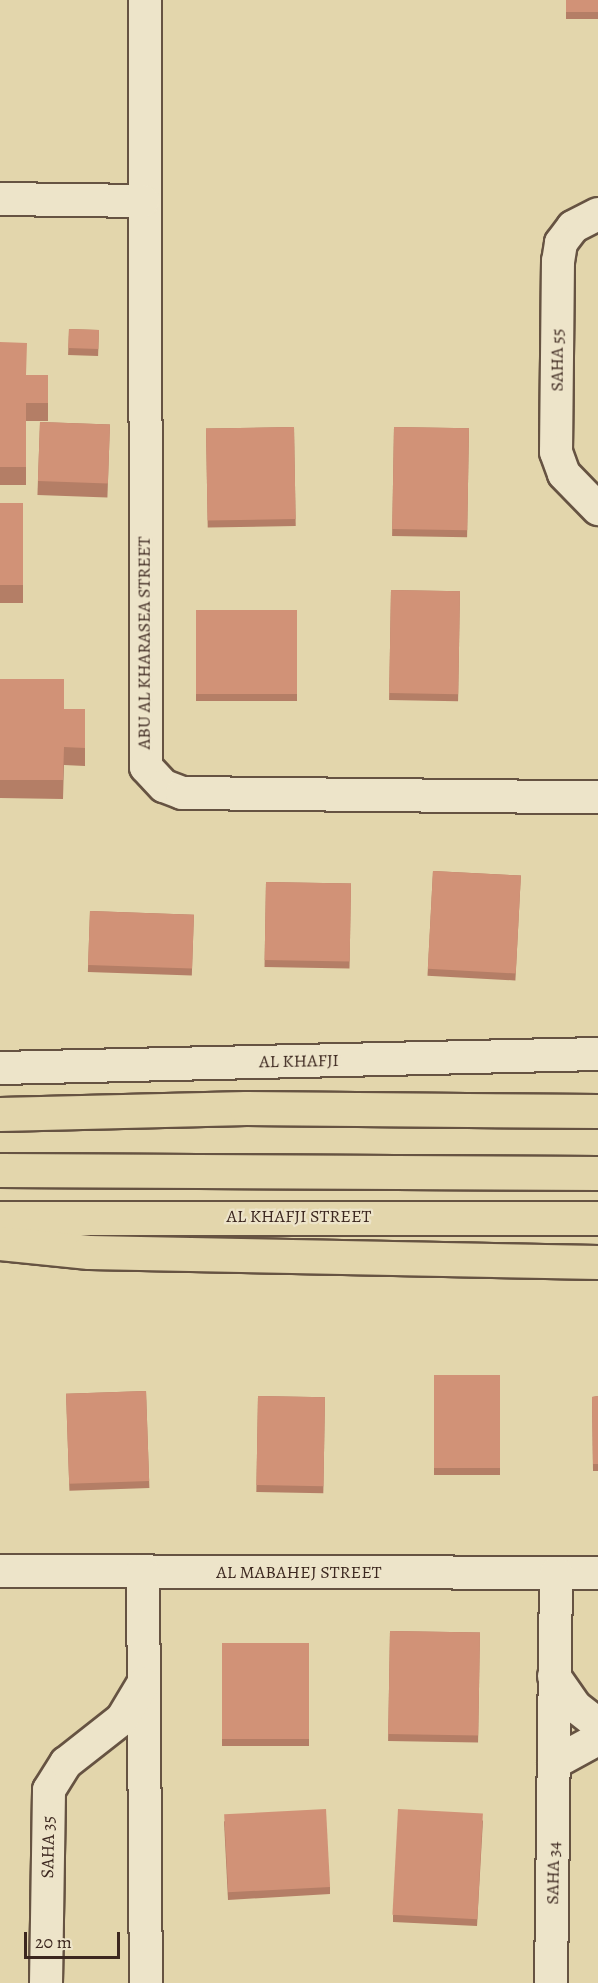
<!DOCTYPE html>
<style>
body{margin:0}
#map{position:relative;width:598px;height:1983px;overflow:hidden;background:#e3d6ac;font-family:Alegreya,serif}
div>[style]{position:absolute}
.roads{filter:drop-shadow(2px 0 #665342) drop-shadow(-2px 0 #665342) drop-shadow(0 2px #665342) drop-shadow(0 -2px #665342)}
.minor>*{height:32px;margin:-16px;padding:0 16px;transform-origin:16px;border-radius:16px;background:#ede4c9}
.trunk>*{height:33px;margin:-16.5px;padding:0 16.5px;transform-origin:16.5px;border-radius:16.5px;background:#e3d6ac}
.wall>*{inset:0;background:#b47e66;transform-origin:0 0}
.building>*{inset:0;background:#d19277;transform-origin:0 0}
span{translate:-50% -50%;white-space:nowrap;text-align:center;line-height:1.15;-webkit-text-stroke:4.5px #ede4c9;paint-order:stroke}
.street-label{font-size:18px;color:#3c271f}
.scale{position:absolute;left:24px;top:1932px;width:96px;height:27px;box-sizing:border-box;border:3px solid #3c271f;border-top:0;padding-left:8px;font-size:18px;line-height:21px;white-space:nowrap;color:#3c271f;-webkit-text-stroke:4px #ede4c9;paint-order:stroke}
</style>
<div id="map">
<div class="roads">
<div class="minor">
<div style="left:145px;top:0;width:767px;rotate:89.93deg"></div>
<div style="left:146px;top:767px;width:26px;rotate:47deg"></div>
<div style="left:164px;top:786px;width:19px;rotate:21deg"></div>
<div style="left:182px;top:793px;width:416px;rotate:0.6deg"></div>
<div style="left:0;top:199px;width:143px;rotate:0.8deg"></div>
<div style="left:598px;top:214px;width:28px;rotate:153deg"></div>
<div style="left:573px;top:227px;width:20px;rotate:127deg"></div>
<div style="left:561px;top:243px;width:18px;rotate:99deg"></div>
<div style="left:558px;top:261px;width:191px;rotate:90.6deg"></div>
<div style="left:556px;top:452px;width:23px;rotate:70deg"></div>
<div style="left:564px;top:474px;width:49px;rotate:45.8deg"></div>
<div style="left:0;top:1068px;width:598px;rotate:-1.34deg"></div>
<div style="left:0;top:1571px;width:598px;rotate:0.19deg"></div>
<div style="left:143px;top:1571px;width:412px;rotate:89.6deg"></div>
<div style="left:554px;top:1676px;width:38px;rotate:55deg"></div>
<div style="left:576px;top:1707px;width:28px;rotate:38deg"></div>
<div style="left:554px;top:1763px;width:50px;rotate:-28.6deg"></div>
<div style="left:46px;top:1983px;width:193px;rotate:-89.1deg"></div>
<div style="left:49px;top:1790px;width:32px;rotate:-58deg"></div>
<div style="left:66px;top:1763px;width:71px;rotate:-38.2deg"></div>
<div style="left:122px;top:1719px;width:41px;rotate:-59deg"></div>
<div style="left:551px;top:1983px;width:410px;rotate:-89.3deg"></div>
</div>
<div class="trunk">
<div style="left:0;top:1114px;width:246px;rotate:-1.4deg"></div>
<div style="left:246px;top:1108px;width:352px;rotate:0.5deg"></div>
<div style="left:0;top:1170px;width:598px;rotate:0.29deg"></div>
<div style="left:0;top:1218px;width:598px"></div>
<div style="left:0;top:1243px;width:89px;rotate:5.8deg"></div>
<div style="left:89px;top:1252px;width:509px;rotate:1.13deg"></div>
</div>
</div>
<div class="wall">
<div style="left:566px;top:0;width:32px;height:19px"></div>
<div style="left:69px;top:329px;width:30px;height:26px;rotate:2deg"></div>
<div style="clip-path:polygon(0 342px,26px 375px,48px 375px,48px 421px,26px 421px,26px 485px,0 485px)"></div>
<div style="left:40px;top:422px;width:70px;height:73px;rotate:2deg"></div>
<div style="left:294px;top:427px;width:99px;height:88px;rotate:89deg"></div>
<div style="left:394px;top:427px;width:75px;height:109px;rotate:1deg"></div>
<div style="left:0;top:503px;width:23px;height:100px"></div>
<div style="left:391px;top:590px;width:69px;height:110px;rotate:1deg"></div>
<div style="left:196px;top:610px;width:101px;height:91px"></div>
<div style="clip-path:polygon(0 679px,64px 709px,85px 709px,85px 766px,64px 765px,63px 799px,0 798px)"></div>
<div style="left:433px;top:871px;width:88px;height:105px;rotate:3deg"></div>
<div style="left:266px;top:882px;width:85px;height:85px;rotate:1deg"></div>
<div style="left:90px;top:911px;width:104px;height:61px;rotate:2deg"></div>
<div style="left:434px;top:1375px;width:66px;height:100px"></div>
<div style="left:146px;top:1391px;width:97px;height:80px;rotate:88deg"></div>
<div style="left:258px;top:1396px;width:67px;height:96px;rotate:1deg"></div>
<div style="clip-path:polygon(598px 1396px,598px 1471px,593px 1471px,592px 1397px)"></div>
<div style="left:390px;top:1631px;width:90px;height:110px;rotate:1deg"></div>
<div style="left:222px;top:1643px;width:87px;height:103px"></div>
<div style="clip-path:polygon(483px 1820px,477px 1926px,393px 1922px,393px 1915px)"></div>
<div style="clip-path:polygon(224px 1821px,330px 1887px,330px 1894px,228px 1900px)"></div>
</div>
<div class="building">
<div style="left:566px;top:0;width:32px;height:12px"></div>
<div style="left:69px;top:329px;width:30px;height:19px;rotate:2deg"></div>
<div style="clip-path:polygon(0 342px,27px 343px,26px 375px,48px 375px,48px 403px,26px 403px,26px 467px,0 467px)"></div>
<div style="left:40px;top:422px;width:70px;height:59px;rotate:2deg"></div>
<div style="left:294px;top:427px;width:92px;height:88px;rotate:89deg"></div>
<div style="left:394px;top:427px;width:75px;height:102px;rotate:1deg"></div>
<div style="left:0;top:503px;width:23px;height:82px"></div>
<div style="left:391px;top:590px;width:69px;height:103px;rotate:1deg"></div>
<div style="left:196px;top:610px;width:101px;height:84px"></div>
<div style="clip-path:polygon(0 679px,64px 679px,64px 709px,85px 709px,85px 748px,64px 747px,63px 780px,0 780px)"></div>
<div style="left:433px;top:871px;width:88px;height:98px;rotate:3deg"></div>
<div style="left:266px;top:882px;width:85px;height:78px;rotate:1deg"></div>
<div style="left:90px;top:911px;width:104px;height:54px;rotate:2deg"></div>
<div style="left:434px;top:1375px;width:66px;height:93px"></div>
<div style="left:146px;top:1391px;width:90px;height:80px;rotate:88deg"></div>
<div style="left:258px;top:1396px;width:67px;height:89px;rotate:1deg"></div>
<div style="clip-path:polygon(598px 1396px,598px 1464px,593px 1464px,592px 1397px)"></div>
<div style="left:390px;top:1631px;width:90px;height:103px;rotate:1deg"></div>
<div style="left:222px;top:1643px;width:87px;height:96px"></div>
<div style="left:326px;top:1809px;width:78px;height:102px;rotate:87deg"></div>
<div style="left:398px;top:1809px;width:85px;height:106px;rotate:3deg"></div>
</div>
<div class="street-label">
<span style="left:557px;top:360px;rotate:-90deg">SAHA 55</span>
<span style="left:144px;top:643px;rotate:-90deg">ABU AL KHARASEA STREET</span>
<span style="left:299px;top:1061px;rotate:-1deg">AL KHAFJI</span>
<span style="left:299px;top:1216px">AL KHAFJI STREET</span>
<span style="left:299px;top:1572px">AL MABAHEJ STREET</span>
<span style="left:48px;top:1847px;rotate:-89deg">SAHA 35</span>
<span style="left:553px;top:1873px;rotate:-89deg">SAHA 34</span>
</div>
<div class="scale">20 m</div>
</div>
